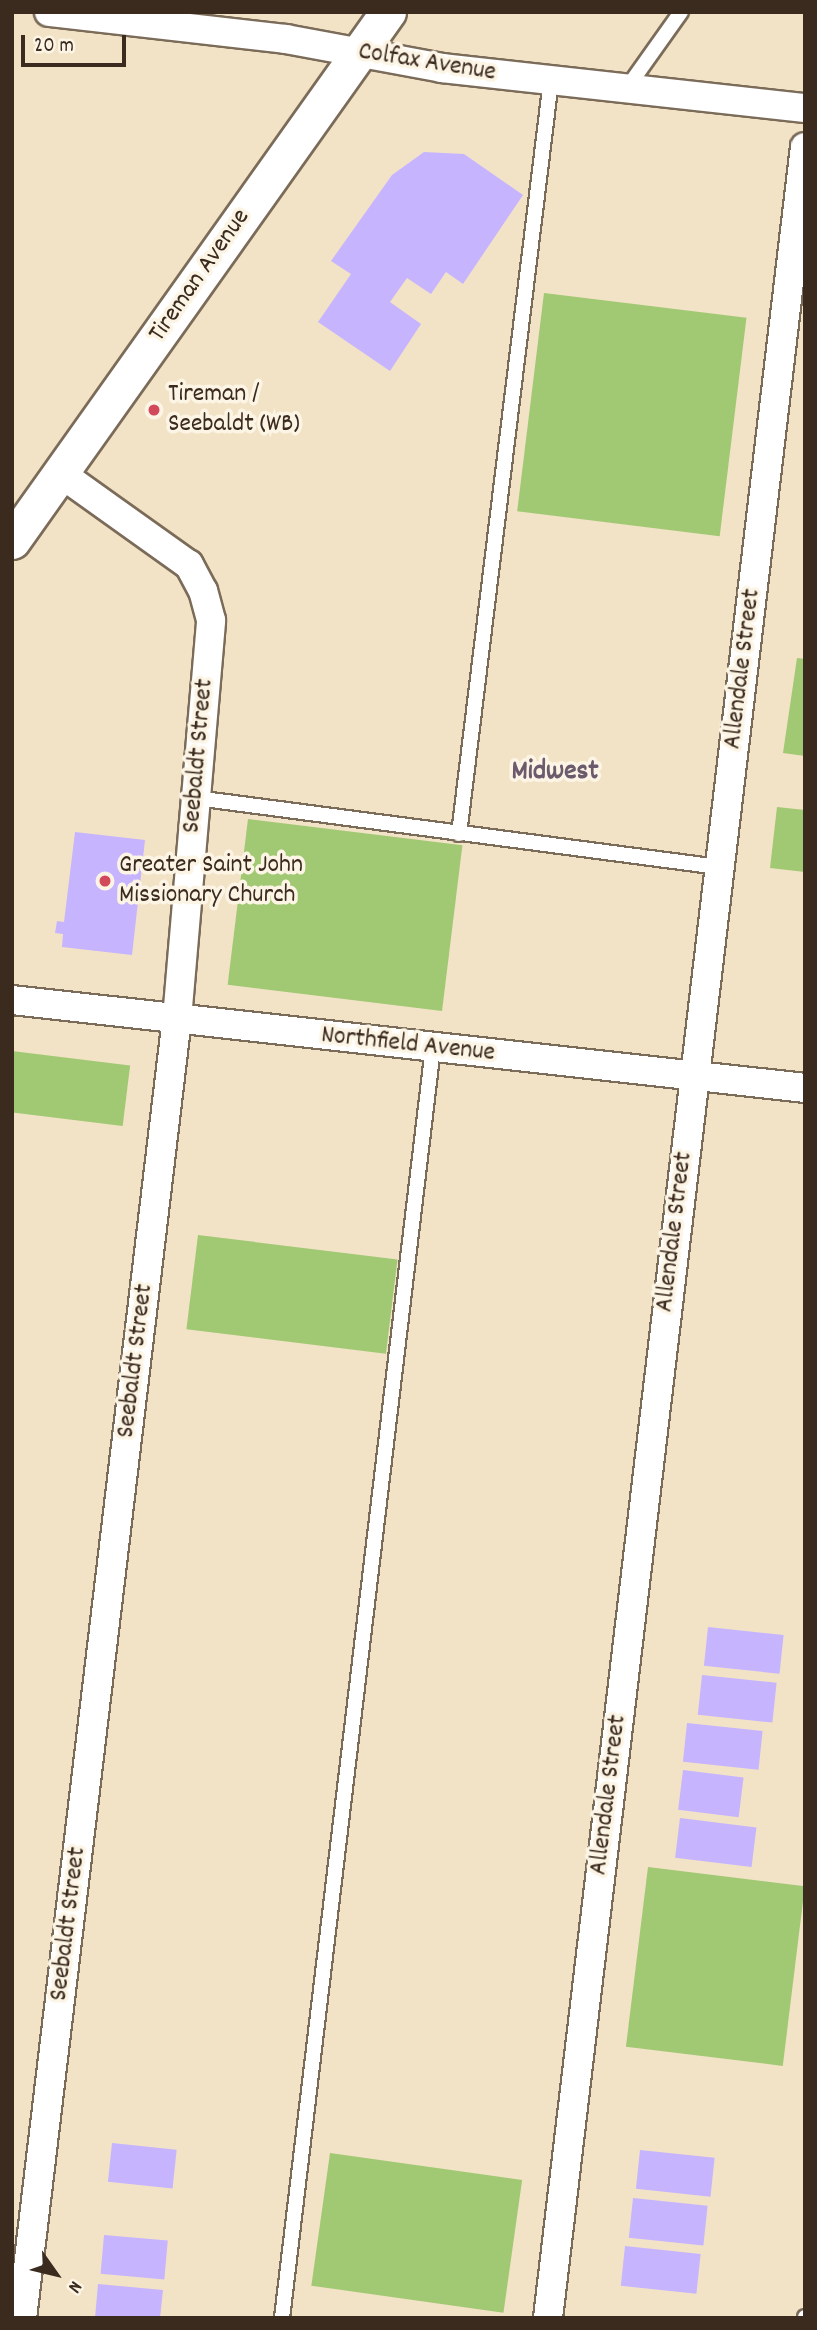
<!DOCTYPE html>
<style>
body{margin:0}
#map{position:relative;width:817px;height:2330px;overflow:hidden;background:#f2e3c6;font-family:Dekko,sans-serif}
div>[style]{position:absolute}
.green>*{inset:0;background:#a1c873;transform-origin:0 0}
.building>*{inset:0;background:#c6b4ff;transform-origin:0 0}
.roads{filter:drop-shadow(2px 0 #7b6b59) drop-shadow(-2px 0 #7b6b59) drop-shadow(0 2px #7b6b59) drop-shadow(0 -2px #7b6b59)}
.service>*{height:14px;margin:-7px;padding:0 7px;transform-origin:7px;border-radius:7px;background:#fff}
.minor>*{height:28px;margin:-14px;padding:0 14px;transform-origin:14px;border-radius:14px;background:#fff}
.tertiary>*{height:35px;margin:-17.5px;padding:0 17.5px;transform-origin:17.5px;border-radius:17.5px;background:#fff}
.dots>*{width:19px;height:19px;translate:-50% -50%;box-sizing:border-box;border:4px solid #fcf5e5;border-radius:50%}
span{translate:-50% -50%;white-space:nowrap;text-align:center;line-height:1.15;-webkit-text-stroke:7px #fcf5e5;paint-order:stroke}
.street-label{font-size:26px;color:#3b2a1e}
.poi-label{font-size:26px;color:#3b2a1e}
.left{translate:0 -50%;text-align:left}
.neighbourhood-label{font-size:28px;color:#6c5a6d;font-weight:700}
.frame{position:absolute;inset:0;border:14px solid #3b2a1e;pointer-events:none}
.north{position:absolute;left:21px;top:2239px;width:70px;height:70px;-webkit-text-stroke:5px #fcf5e5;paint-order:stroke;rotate:124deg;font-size:19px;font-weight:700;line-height:28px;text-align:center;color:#3b2a1e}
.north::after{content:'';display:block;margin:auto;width:24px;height:32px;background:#3b2a1e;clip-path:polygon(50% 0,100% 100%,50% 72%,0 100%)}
.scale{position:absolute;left:21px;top:35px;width:105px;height:32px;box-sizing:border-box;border:4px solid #3b2a1e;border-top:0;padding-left:9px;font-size:21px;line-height:24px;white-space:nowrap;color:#3b2a1e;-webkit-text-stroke:5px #fcf5e5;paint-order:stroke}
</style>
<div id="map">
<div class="green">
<div style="left:544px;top:293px;width:204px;height:220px;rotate:7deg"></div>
<div style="clip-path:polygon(797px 658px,805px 659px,805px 756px,783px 753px)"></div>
<div style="clip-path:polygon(777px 807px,805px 810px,805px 872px,770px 868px)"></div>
<div style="left:248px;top:819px;width:216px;height:167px;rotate:7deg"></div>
<div style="left:12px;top:1051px;width:119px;height:61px;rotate:7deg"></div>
<div style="left:198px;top:1235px;width:201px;height:95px;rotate:7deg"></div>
<div style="left:648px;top:1867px;width:158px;height:181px;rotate:7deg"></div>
<div style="left:330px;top:2153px;width:194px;height:134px;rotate:8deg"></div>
</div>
<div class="building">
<div style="clip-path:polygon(424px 152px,464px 154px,523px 195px,463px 284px,446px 272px,431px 294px,407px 278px,390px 302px,421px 324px,390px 371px,318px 322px,351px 274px,331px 261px,392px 175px)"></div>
<div style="clip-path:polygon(75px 832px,145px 840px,132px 955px,62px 947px,63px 934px,55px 933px,57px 921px,64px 922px)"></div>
<div style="left:708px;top:1627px;width:76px;height:39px;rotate:6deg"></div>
<div style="left:702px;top:1675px;width:75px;height:40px;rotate:6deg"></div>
<div style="left:687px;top:1723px;width:76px;height:39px;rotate:6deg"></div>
<div style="left:683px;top:1770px;width:61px;height:40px;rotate:7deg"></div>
<div style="left:680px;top:1818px;width:77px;height:40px;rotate:7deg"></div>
<div style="left:112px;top:2143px;width:65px;height:39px;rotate:6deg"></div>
<div style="left:640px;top:2150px;width:75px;height:39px;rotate:6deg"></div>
<div style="left:633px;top:2198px;width:75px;height:40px;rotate:6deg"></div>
<div style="left:104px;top:2235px;width:64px;height:39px;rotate:5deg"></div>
<div style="left:625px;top:2246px;width:76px;height:40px;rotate:6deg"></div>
<div style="clip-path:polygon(98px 2284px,163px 2290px,160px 2318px,95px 2318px)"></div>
</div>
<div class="roads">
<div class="service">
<div style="left:627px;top:88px;width:93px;rotate:-54.6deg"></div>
<div style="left:196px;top:798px;width:528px;rotate:7.52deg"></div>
<div style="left:459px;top:834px;width:760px;rotate:-83.04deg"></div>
<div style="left:282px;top:2318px;width:1280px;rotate:-83.22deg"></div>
<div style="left:805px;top:2318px;width:1px;rotate:-90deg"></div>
</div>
<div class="minor">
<div style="left:49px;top:12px;width:239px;rotate:6.5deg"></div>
<div style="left:286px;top:39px;width:159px;rotate:10.5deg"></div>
<div style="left:442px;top:68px;width:365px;rotate:6.3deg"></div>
<div style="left:12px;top:1000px;width:798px;rotate:6.33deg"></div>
<div style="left:22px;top:2318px;width:1308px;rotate:-83.2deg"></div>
<div style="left:177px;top:1019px;width:400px;rotate:-85.1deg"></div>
<div style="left:211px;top:620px;width:30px;rotate:-105deg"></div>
<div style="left:203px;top:591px;width:30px;rotate:-118deg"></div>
<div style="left:189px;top:565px;width:158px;rotate:-144.5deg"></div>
<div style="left:548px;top:2318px;width:2186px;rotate:-83.25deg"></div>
</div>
<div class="tertiary">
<div style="left:12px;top:541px;width:649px;rotate:-54.6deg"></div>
</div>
</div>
<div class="dots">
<div style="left:154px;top:410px;background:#d1495b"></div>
<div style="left:105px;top:881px;background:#d1495b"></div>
</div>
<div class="street-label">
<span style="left:427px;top:63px;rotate:9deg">Colfax Avenue</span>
<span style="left:200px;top:276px;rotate:-55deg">Tireman Avenue</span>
<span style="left:743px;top:669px;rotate:-83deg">Allendale Street</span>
<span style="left:199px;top:756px;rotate:-85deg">Seebaldt Street</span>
<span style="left:408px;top:1045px;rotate:6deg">Northfield Avenue</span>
<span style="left:675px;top:1232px;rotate:-83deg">Allendale Street</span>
<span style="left:136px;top:1361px;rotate:-83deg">Seebaldt Street</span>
<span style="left:609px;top:1795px;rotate:-83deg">Allendale Street</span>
<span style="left:69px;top:1924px;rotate:-83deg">Seebaldt Street</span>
</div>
<div class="poi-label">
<span class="left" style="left:168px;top:410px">Tireman /<br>Seebaldt (WB)</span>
<span class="left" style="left:119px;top:881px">Greater Saint John<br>Missionary Church</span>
</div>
<div class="neighbourhood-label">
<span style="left:555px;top:773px">Midwest</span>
</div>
<div class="frame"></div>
<div class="north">N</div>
<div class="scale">20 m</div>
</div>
